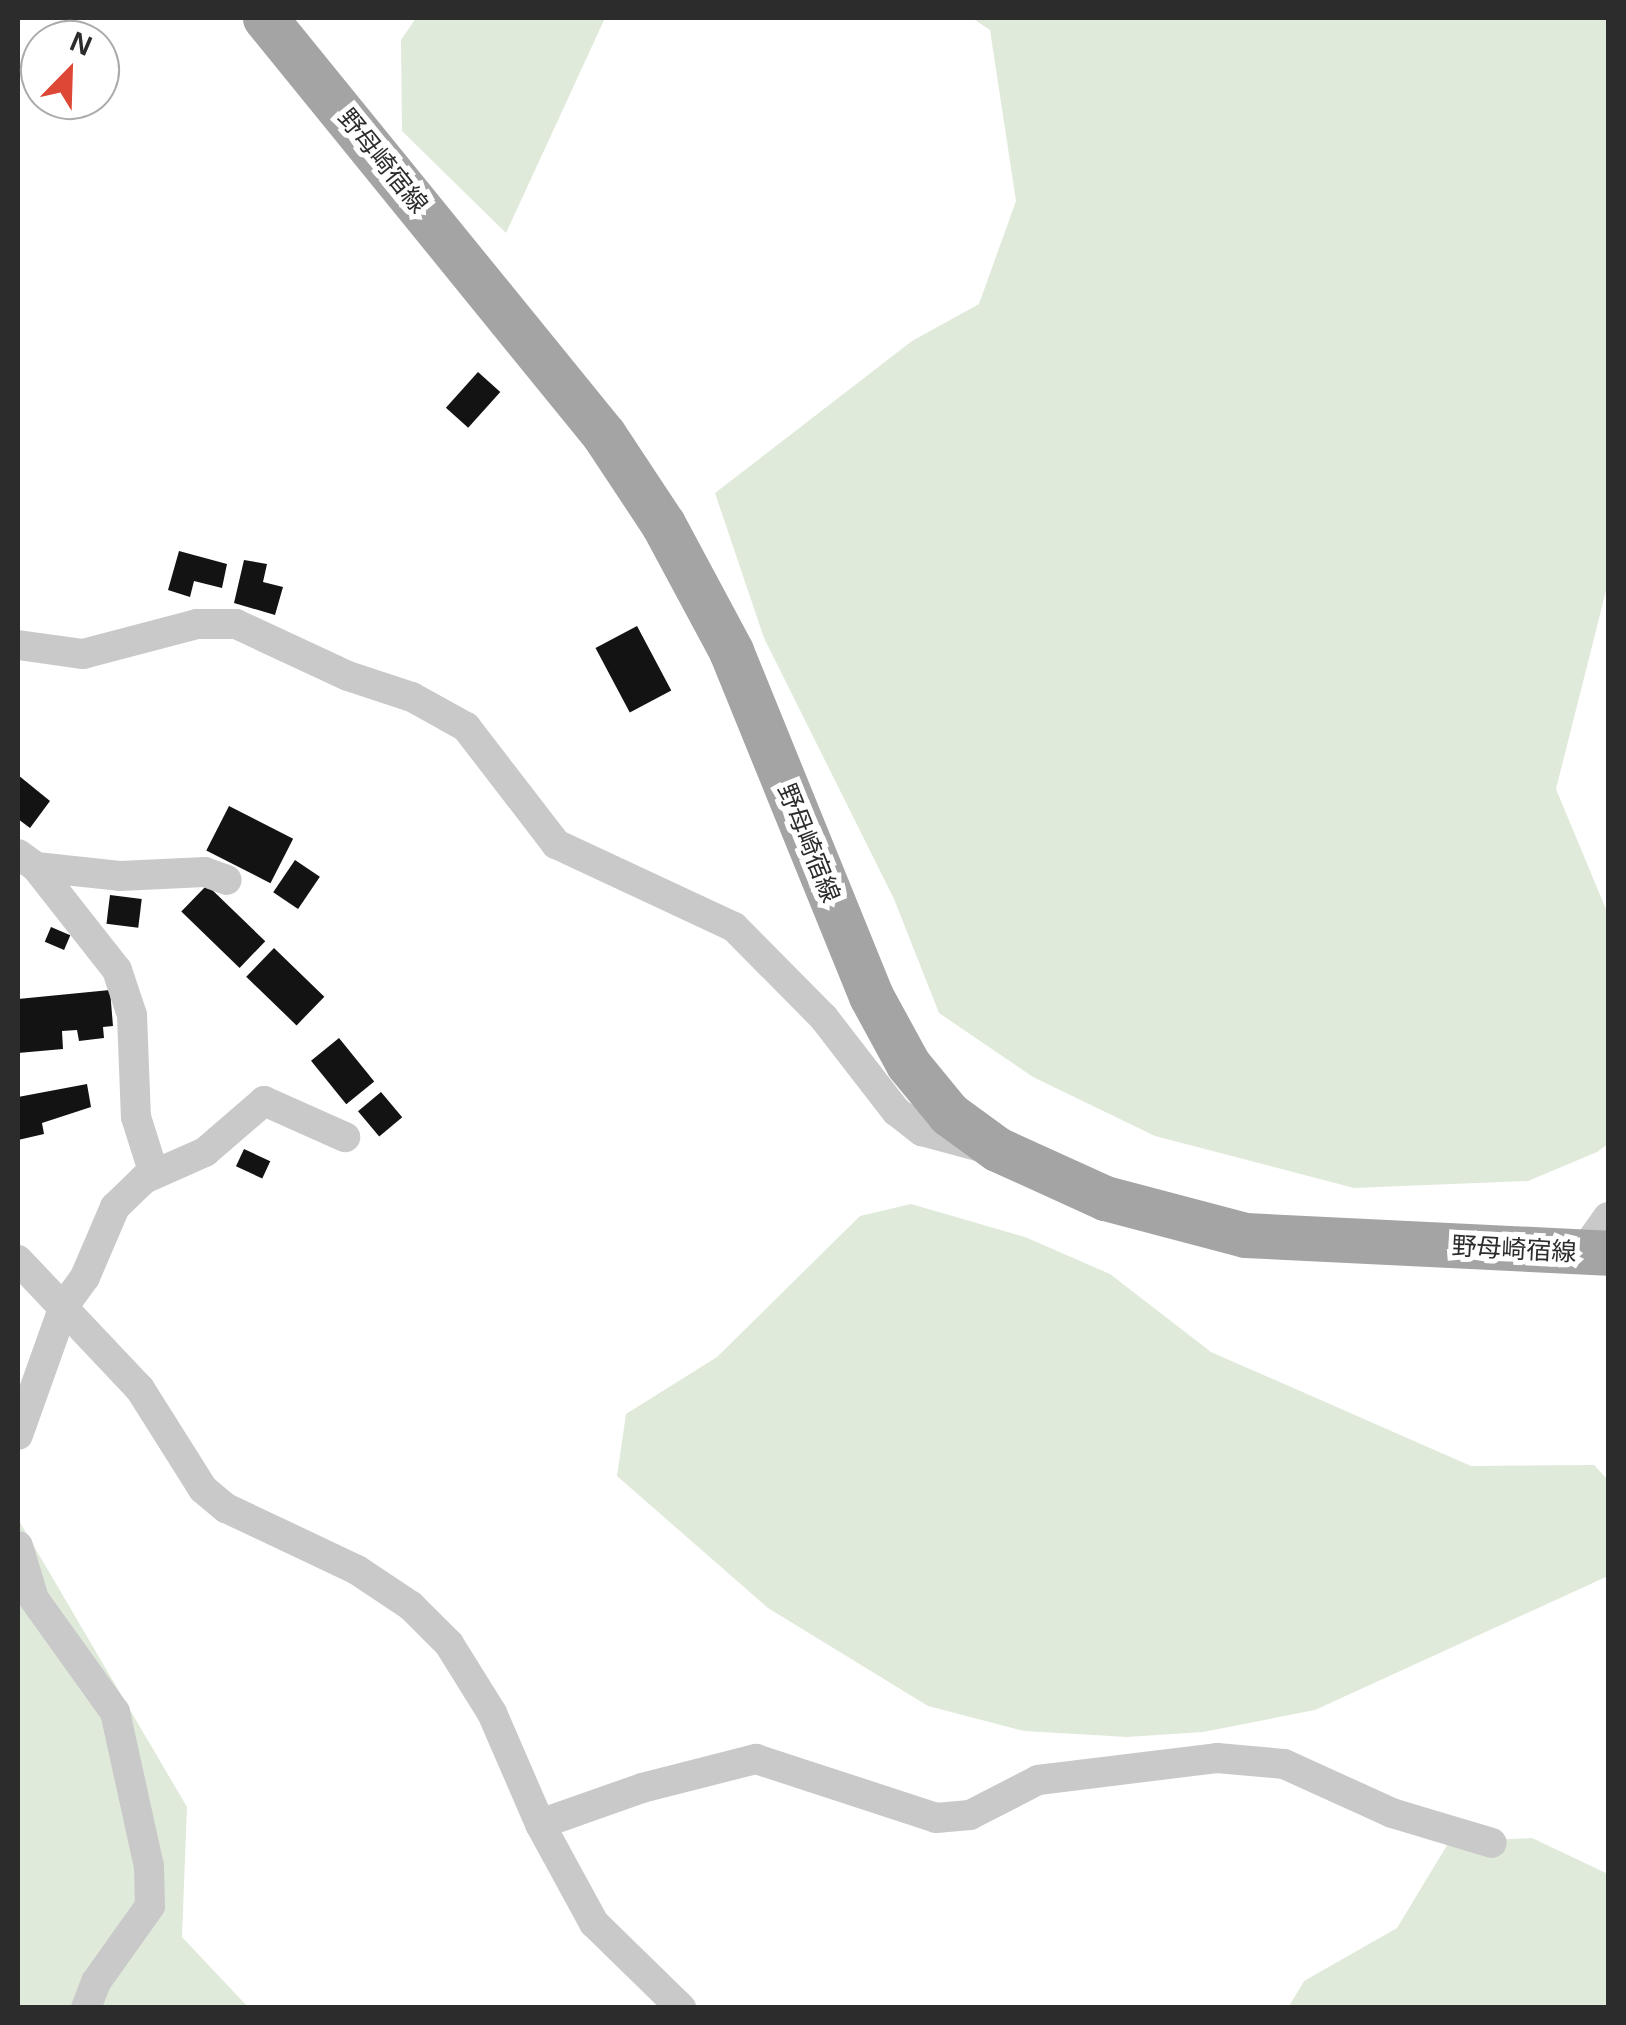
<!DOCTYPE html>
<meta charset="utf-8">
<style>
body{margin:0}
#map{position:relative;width:1626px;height:2025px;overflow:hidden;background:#fff;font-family:Arial,"Noto Sans JP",sans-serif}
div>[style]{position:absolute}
.green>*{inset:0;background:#e0eada}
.building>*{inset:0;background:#131313;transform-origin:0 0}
.street>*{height:30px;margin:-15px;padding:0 15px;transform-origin:15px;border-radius:15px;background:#c9c9c9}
.primary>*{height:45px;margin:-22.5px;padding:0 22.5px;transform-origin:22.5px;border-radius:22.5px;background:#a4a4a4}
span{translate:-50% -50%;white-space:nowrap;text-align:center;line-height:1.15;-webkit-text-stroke:10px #fff;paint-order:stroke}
.street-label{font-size:25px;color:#2c2c2c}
.frame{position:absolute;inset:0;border:20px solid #2c2c2c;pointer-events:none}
.north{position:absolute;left:20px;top:20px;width:100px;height:100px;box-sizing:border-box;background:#fff;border:2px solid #ababab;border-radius:50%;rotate:23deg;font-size:28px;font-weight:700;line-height:40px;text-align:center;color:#2c2c2c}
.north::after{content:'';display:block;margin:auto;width:35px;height:45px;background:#dd4735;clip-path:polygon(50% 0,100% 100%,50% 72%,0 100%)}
</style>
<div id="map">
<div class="green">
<div style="clip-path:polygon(416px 18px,605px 18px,506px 233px,402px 131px,401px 40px)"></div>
<div style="clip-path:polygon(972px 18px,1608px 18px,1608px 583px,1556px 789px,1608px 914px,1608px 1144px,1597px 1152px,1528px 1181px,1354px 1188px,1155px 1136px,1033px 1077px,939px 1013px,894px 899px,764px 638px,715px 493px,912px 341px,979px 304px,1016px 201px,990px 30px)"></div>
<div style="clip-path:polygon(911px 1204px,1025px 1237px,1110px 1274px,1211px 1352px,1471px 1466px,1594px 1465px,1608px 1480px,1608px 1576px,1315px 1710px,1203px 1732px,1127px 1737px,1024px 1731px,928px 1706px,768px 1608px,617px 1476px,626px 1414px,717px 1357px,860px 1216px)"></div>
<div style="clip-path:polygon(18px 1519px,187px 1807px,182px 1937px,248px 2007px,18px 2007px)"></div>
<div style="clip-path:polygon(1532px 1838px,1608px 1874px,1608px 2007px,1288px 2008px,1304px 1981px,1397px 1928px,1449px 1842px)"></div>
</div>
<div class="building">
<div style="left:478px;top:372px;width:30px;height:48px;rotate:42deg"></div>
<div style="clip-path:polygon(179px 551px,227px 564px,222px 588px,194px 581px,190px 597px,168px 590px)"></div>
<div style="clip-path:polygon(244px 560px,267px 564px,263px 582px,283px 587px,275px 615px,234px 603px)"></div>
<div style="left:637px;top:626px;width:73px;height:47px;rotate:62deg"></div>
<div style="clip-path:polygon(18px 775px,50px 801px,30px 828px,18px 819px)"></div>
<div style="left:229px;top:806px;width:72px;height:50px;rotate:27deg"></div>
<div style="left:295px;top:860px;width:30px;height:39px;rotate:34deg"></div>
<div style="left:207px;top:885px;width:81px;height:37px;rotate:44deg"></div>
<div style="left:110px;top:895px;width:32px;height:29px;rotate:7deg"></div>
<div style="left:51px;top:927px;width:21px;height:16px;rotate:23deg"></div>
<div style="left:274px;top:948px;width:70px;height:40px;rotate:44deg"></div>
<div style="clip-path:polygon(110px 990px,113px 1026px,103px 1027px,104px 1038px,79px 1041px,77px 1030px,62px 1031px,63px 1049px,18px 1053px,18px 999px)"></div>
<div style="left:339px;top:1038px;width:56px;height:36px;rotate:51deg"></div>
<div style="clip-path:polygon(87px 1084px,91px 1107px,42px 1123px,44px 1134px,18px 1140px,18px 1097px)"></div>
<div style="left:381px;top:1092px;width:33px;height:30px;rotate:50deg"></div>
<div style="left:244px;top:1149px;width:29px;height:19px;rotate:25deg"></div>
</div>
<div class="street">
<div style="left:18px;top:645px;width:66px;rotate:7.9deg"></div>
<div style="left:83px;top:654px;width:118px;rotate:-14.7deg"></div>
<div style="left:197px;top:624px;width:39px"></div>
<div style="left:236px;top:624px;width:123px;rotate:24.9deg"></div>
<div style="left:348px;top:676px;width:67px;rotate:18.2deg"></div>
<div style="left:412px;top:697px;width:62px;rotate:29.1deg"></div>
<div style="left:466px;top:727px;width:148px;rotate:52.4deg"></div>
<div style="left:556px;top:844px;width:196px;rotate:25deg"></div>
<div style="left:734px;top:927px;width:128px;rotate:45.3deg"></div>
<div style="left:824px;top:1018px;width:118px;rotate:52.3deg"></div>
<div style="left:896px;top:1111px;width:33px;rotate:38deg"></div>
<div style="left:922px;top:1131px;width:64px;rotate:15.3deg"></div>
<div style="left:18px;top:854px;width:22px;rotate:36deg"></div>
<div style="left:36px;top:867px;width:131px;rotate:51.8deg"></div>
<div style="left:117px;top:970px;width:47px;rotate:71.6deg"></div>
<div style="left:132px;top:1015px;width:102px;rotate:87.8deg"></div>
<div style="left:136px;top:1117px;width:60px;rotate:72.5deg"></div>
<div style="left:36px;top:867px;width:84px;rotate:6.1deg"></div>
<div style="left:120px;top:876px;width:85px;rotate:-2.7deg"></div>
<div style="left:205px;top:872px;width:23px;rotate:20deg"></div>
<div style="left:1583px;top:1252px;width:43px;rotate:-54.5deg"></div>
<div style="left:18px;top:1260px;width:178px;rotate:46.6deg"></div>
<div style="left:140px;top:1389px;width:118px;rotate:57.8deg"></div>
<div style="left:203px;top:1489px;width:30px;rotate:40deg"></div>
<div style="left:226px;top:1508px;width:145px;rotate:25.3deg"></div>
<div style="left:357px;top:1570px;width:65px;rotate:33.7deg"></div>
<div style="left:411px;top:1606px;width:54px;rotate:45deg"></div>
<div style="left:449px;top:1644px;width:81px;rotate:58.1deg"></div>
<div style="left:492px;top:1713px;width:121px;rotate:66.6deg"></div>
<div style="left:540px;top:1824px;width:113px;rotate:61.4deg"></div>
<div style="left:594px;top:1923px;width:122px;rotate:44.3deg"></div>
<div style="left:18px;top:1435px;width:137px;rotate:-70.4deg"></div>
<div style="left:64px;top:1306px;width:36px;rotate:-54deg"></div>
<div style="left:85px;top:1277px;width:76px;rotate:-66.8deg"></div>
<div style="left:115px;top:1207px;width:40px;rotate:-44deg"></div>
<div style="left:144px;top:1179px;width:67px;rotate:-23.9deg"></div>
<div style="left:205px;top:1152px;width:78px;rotate:-40.8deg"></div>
<div style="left:264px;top:1101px;width:89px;rotate:24deg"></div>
<div style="left:18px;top:1546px;width:55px;rotate:73.2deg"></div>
<div style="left:34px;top:1599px;width:139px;rotate:54.4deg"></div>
<div style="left:115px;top:1712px;width:158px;rotate:77.6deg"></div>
<div style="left:149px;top:1866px;width:40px;rotate:88.6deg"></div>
<div style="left:150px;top:1906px;width:93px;rotate:125.4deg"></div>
<div style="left:96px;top:1982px;width:28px;rotate:111deg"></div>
<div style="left:540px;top:1824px;width:108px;rotate:-19.4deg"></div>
<div style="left:642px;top:1788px;width:118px;rotate:-14.3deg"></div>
<div style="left:756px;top:1759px;width:189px;rotate:18.1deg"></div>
<div style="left:936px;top:1818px;width:34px;rotate:-5deg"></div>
<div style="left:970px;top:1815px;width:76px;rotate:-27.2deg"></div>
<div style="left:1038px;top:1780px;width:180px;rotate:-7deg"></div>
<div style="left:1217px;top:1758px;width:67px;rotate:5.1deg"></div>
<div style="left:1284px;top:1764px;width:119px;rotate:24.4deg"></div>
<div style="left:1392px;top:1813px;width:104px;rotate:16.7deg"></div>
</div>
<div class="primary">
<div style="left:265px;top:18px;width:537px;rotate:50.89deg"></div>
<div style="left:604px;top:435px;width:107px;rotate:56.5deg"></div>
<div style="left:663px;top:524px;width:144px;rotate:61.8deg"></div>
<div style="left:731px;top:651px;width:372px;rotate:67.9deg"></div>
<div style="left:871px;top:996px;width:77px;rotate:61.4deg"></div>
<div style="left:908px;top:1064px;width:65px;rotate:50.6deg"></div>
<div style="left:949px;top:1114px;width:59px;rotate:36.1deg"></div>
<div style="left:997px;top:1149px;width:119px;rotate:24.4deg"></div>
<div style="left:1105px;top:1198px;width:145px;rotate:14.8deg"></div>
<div style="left:1245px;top:1235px;width:363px;rotate:2.8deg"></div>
</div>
<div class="street-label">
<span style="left:383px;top:161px;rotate:51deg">野母崎宿線</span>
<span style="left:809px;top:843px;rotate:68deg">野母崎宿線</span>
<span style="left:1514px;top:1249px;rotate:3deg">野母崎宿線</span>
</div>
<div class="frame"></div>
<div class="north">N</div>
</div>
